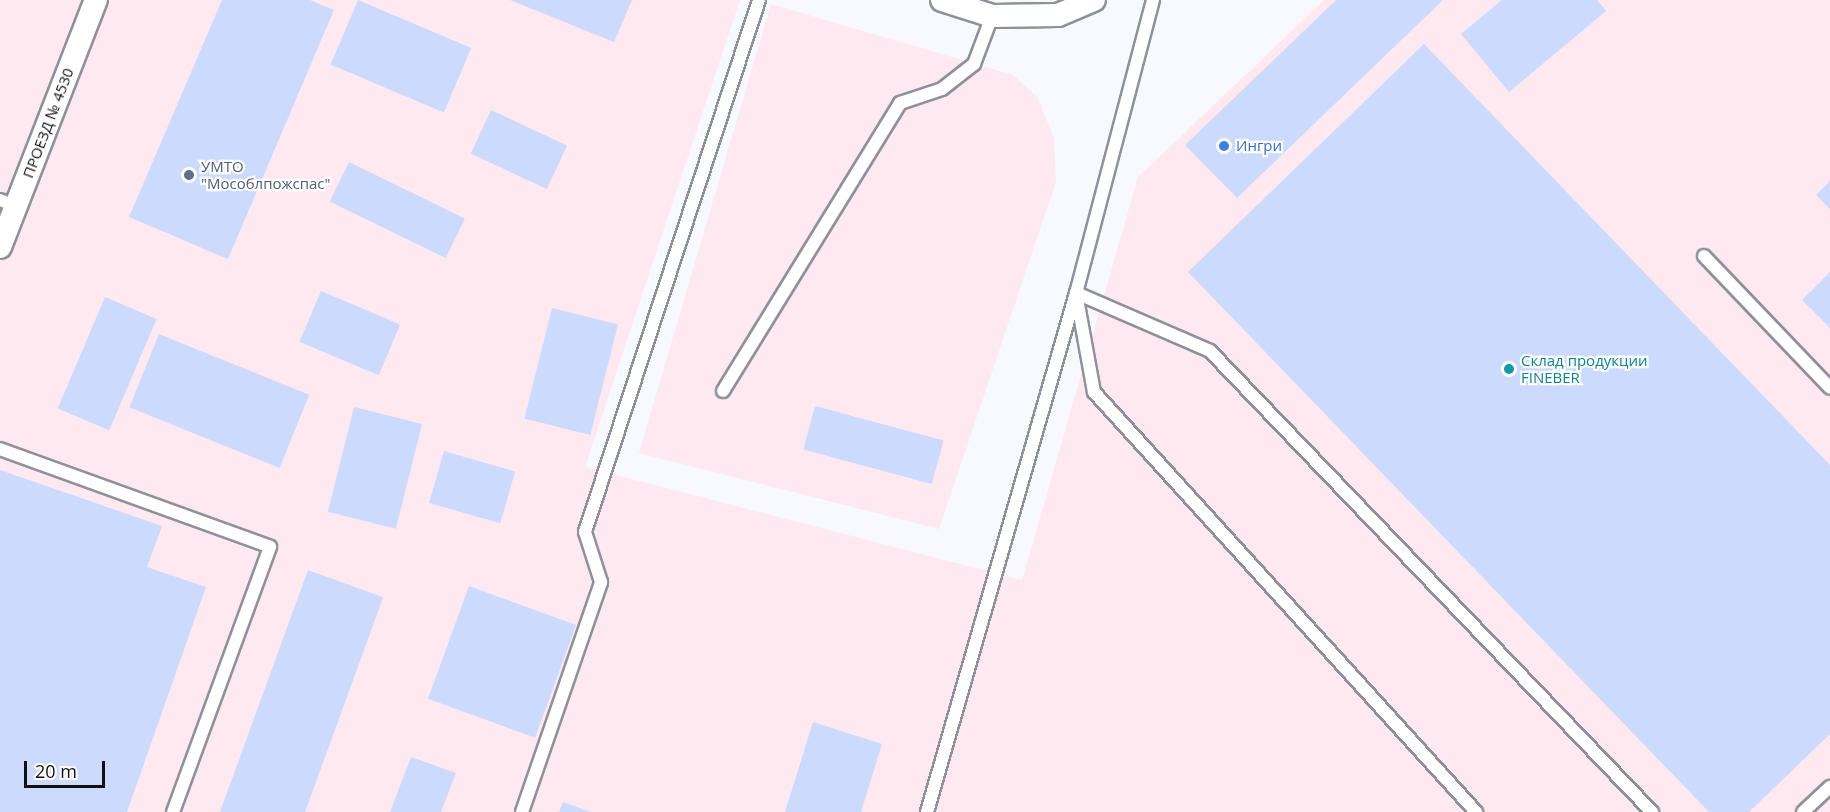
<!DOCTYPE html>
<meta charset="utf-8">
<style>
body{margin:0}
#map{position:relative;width:1830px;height:812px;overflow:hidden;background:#f7f9fe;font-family:"Open Sans",sans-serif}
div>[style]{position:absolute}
.industrial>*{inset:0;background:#fee9f0}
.building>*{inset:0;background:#ccdafe;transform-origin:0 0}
.roads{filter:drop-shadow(2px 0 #8e9199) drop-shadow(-2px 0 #8e9199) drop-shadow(0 2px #8e9199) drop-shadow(0 -2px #8e9199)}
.service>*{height:12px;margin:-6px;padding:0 6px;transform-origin:6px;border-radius:6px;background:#fff}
.minor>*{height:22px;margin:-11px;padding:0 11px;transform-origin:11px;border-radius:11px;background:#fff}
.dots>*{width:16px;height:16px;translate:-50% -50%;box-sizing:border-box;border:3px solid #fff;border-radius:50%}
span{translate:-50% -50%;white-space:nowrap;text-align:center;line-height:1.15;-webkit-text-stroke:4.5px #fff;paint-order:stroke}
.street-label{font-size:15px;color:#0f1013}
.shop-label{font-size:15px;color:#366cbe}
.left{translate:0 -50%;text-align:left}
.service-label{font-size:15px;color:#4e5e75}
.culture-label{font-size:15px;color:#0d838f}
.scale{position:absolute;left:24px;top:761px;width:81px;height:27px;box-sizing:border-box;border:3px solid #0f1013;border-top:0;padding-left:8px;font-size:18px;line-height:21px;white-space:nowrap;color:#0f1013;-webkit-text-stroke:4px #fff;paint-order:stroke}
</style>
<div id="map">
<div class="industrial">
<div style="clip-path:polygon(0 0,740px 0,585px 467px,1022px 580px,1138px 177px,1324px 0,1830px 0,1830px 812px,0 812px)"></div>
<div style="clip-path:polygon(771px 4px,1013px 75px,1037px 97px,1054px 138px,1056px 182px,939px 529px,639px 453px)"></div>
</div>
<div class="building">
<div style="clip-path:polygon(222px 0,310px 0,334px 10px,228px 259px,129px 217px)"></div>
<div style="left:358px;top:0;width:123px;height:70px;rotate:23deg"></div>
<div style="clip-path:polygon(510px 0,632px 0,614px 42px)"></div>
<div style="clip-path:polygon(1336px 0,1443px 0,1237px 198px,1185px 145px)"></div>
<div style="clip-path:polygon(1502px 0,1597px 0,1606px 11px,1509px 92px,1461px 34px)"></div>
<div style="clip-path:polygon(1424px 44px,1830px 465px,1830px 734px,1749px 812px,1709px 812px,1188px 272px)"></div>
<div style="left:491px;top:110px;width:84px;height:48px;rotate:25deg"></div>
<div style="left:349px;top:162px;width:129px;height:44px;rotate:26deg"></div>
<div style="clip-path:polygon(1830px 181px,1830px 209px,1816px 195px)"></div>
<div style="clip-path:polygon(1830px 272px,1830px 328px,1802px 300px)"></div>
<div style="left:321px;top:291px;width:86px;height:55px;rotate:23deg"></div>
<div style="left:105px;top:297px;width:56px;height:121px;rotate:23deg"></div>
<div style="left:552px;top:308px;width:68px;height:114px;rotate:14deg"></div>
<div style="left:159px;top:334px;width:162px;height:79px;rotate:22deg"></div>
<div style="left:815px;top:406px;width:133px;height:45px;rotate:15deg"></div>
<div style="left:354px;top:407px;width:70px;height:108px;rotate:14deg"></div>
<div style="left:444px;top:451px;width:74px;height:54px;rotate:16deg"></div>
<div style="clip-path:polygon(0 470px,162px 526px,147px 567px,206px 587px,127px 812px,0 812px)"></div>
<div style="left:308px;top:570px;width:80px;height:259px;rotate:20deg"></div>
<div style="left:469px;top:586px;width:114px;height:120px;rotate:20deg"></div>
<div style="clip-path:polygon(813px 722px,882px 744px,861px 812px,785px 812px)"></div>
<div style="clip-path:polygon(411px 757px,456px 773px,441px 812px,390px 812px)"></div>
<div style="clip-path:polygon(563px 802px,591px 812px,559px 812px)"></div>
</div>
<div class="roads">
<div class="service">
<div style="left:1153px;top:0;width:303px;rotate:104.7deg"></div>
<div style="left:1076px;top:293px;width:101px;rotate:79.7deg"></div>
<div style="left:1094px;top:392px;width:568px;rotate:47.71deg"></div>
<div style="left:0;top:200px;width:17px;rotate:21deg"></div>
<div style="left:1704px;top:256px;width:182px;rotate:46.3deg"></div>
<div style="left:723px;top:391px;width:338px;rotate:-58.4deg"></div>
<div style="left:900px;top:103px;width:44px;rotate:-18.4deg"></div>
<div style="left:942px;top:89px;width:41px;rotate:-38deg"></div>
<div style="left:974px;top:64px;width:51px;rotate:-69.4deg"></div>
<div style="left:0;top:449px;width:287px;rotate:19.9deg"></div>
<div style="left:270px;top:547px;width:282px;rotate:110.1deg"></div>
<div style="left:522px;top:812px;width:243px;rotate:-71deg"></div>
<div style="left:601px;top:582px;width:52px;rotate:-107.7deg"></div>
<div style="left:585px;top:532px;width:560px;rotate:-71.89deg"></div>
<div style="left:927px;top:812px;width:540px;rotate:-73.98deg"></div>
<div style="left:1076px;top:293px;width:146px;rotate:23.4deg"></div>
<div style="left:1210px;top:351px;width:639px;rotate:46.21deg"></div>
<div style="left:1803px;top:812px;width:37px;rotate:-43deg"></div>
</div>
<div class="minor">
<div style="left:942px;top:0;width:52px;rotate:17.7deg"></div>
<div style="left:992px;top:16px;width:66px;rotate:-0.9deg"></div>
<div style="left:1058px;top:15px;width:39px;rotate:-23deg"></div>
<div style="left:0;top:247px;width:265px;rotate:-68.8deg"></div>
</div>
</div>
<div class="dots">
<div style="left:1224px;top:146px;background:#3f7fe0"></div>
<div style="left:189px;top:175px;background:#5c6f8a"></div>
<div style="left:1509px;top:369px;background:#0f9aa8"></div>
</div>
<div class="street-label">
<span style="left:48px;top:123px;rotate:-69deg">ПРОЕЗД № 4530</span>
</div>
<div class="shop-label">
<span class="left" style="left:1236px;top:146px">Ингри</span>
</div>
<div class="service-label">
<span class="left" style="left:201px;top:175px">УМТО<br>"Мособлпожспас"</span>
</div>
<div class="culture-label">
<span class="left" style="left:1521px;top:369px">Склад продукции<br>FINEBER</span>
</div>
<div class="scale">20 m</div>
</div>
